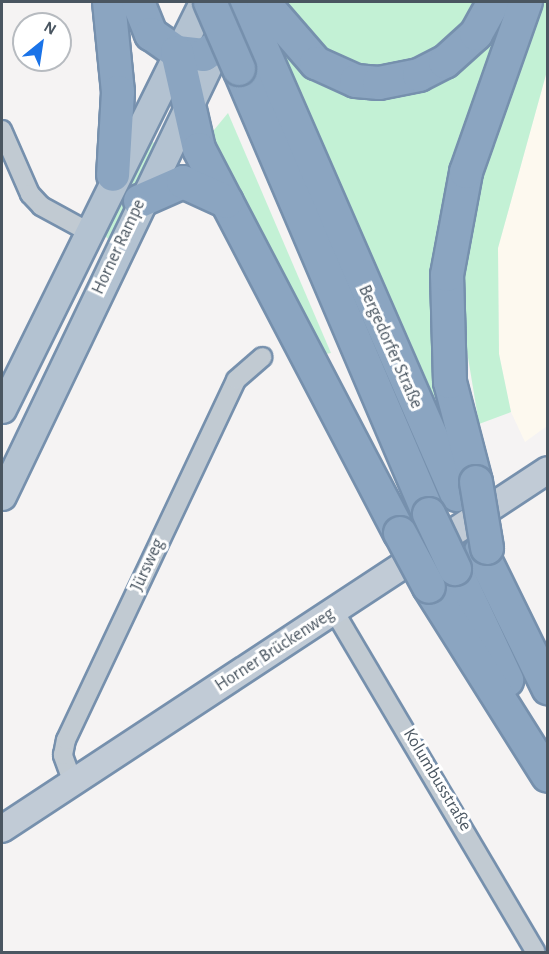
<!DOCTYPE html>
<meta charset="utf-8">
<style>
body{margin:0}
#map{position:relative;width:549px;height:954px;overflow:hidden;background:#f5f3f3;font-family:"Alegreya Sans",sans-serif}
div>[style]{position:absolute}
.commercial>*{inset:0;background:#fdf9ef}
.green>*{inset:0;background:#c3f1d5}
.roads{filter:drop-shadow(2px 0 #7690ad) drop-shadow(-2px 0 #7690ad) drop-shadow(0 2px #7690ad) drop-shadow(0 -2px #7690ad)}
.street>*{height:18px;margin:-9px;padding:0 9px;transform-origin:9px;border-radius:9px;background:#c1cad2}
.secondary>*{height:26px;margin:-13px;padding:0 13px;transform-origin:13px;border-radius:13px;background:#c1cbd6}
.primary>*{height:27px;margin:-13.5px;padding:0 13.5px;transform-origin:13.5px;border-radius:13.5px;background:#b3c2d1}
.highway>*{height:32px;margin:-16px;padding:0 16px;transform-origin:16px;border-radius:16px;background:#8ba5c1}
.bridges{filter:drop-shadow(2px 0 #7690ad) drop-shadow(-2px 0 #7690ad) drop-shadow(0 2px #7690ad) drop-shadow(0 -2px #7690ad)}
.highway-bridge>*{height:32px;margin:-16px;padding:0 16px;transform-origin:16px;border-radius:16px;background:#8ba5c1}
span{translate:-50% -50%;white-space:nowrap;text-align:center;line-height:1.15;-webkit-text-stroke:6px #fff;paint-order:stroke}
.street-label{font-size:18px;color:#4a5661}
.frame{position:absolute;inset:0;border:3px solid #4a5661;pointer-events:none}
.north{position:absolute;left:12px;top:12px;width:60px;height:60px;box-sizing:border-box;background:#fff;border:2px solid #b7bbc0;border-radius:50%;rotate:30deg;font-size:16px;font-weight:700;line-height:24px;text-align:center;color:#4a5661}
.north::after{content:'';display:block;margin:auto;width:21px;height:27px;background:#1a73e8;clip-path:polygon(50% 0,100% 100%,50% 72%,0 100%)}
</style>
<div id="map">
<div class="commercial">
<div style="clip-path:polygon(547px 71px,547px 426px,525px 442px,511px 412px,499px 354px,498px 248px)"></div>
</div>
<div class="green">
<div style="clip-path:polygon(285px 2px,480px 2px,462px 32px,425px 60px,382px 72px,350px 65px,314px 43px)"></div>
<div style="clip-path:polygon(538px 2px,547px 2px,547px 71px,498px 248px,499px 354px,511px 412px,479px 424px,459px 303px,471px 211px)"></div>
<div style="clip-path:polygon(500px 15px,510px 20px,463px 134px,438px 222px,431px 301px,439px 399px,433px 399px,284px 58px,288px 52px,357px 92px)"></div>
<div style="clip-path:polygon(228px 113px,331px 353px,321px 355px,209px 136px)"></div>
<div style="clip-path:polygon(147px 136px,157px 146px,108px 239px,99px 229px)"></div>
</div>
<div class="roads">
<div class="street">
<div style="left:2px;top:130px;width:70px;rotate:66.4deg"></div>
<div style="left:30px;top:194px;width:16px;rotate:47deg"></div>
<div style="left:41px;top:206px;width:52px;rotate:28.5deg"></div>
<div style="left:334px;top:611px;width:396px;rotate:59.4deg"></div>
<div style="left:73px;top:783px;width:30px;rotate:-110deg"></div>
<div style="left:63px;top:755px;width:15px;rotate:-79deg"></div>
<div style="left:66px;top:740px;width:398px;rotate:-64.7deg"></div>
<div style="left:236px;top:380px;width:35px;rotate:-41deg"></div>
</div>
<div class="secondary">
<div style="left:2px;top:829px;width:653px;rotate:-33.33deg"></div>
</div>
<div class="primary">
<div style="left:2px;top:409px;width:454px;rotate:-63.7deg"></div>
<div style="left:2px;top:496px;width:507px;rotate:-64.4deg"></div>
</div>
<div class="highway">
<div style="left:109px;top:2px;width:90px;rotate:84.3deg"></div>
<div style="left:118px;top:92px;width:83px;rotate:93.4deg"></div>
<div style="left:138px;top:2px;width:35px;rotate:68deg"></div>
<div style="left:151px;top:34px;width:32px;rotate:35deg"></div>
<div style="left:177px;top:52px;width:27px;rotate:6deg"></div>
<div style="left:204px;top:55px;width:16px;rotate:-35deg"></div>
<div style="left:242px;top:2px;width:538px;rotate:66.44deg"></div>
<div style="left:263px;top:2px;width:81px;rotate:49deg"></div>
<div style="left:316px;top:63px;width:44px;rotate:24.2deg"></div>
<div style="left:356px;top:81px;width:23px;rotate:5deg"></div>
<div style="left:379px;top:83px;width:41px;rotate:-11.3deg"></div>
<div style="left:419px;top:75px;width:29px;rotate:-27deg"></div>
<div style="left:445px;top:62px;width:42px;rotate:-42.1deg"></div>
<div style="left:476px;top:34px;width:37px;rotate:-61deg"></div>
<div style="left:177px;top:52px;width:99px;rotate:77.2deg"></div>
<div style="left:199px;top:149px;width:433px;rotate:62.4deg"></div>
<div style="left:239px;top:69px;width:484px;rotate:66.9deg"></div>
<div style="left:140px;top:201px;width:47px;rotate:-23.8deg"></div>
<div style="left:183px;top:182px;width:48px;rotate:24.4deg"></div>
<div style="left:476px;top:482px;width:103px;rotate:-104.6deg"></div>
<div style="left:450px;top:382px;width:107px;rotate:-91.6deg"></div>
<div style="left:447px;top:275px;width:105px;rotate:-79.5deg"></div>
<div style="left:466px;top:172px;width:180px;rotate:-70.6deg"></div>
<div style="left:481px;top:551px;width:153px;rotate:63.9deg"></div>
<div style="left:455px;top:569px;width:123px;rotate:64.9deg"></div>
<div style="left:429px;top:587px;width:223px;rotate:57.8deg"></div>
</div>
</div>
<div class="bridges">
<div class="highway-bridge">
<div style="left:210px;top:2px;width:73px;rotate:66.6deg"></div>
<div style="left:476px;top:482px;width:67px;rotate:80.5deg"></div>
<div style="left:429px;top:514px;width:61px;rotate:64.7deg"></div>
<div style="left:400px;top:533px;width:61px;rotate:61.8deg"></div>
</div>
</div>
<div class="street-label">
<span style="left:119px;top:247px;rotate:-65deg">Horner Rampe</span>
<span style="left:390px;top:347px;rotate:66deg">Bergedorfer Straße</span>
<span style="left:148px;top:565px;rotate:-65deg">Jürsweg</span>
<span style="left:275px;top:650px;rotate:-33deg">Horner Brückenweg</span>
<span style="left:437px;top:780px;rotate:59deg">Kolumbusstraße</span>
</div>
<div class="frame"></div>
<div class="north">N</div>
</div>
